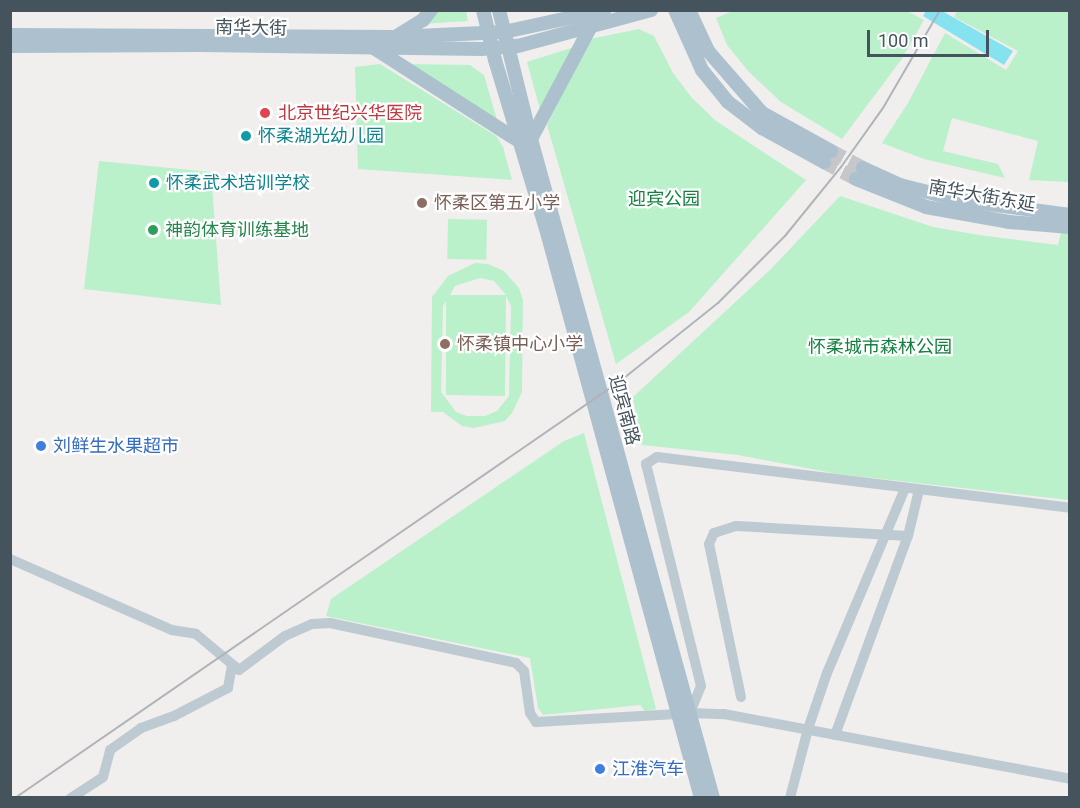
<!DOCTYPE html>
<meta charset="utf-8">
<style>
body{margin:0}
#map{position:relative;width:1080px;height:808px;overflow:hidden;background:#f1eeee;font-family:Roboto,"Noto Sans SC",sans-serif}
div>[style]{position:absolute}
.green>*{inset:0;background:#baf0ca;transform-origin:0 0}
.water>*{inset:0;background:#85e2ef}
.major-tunnel>*{height:14px;margin-top:-7px;transform-origin:0;background:repeating-linear-gradient(90deg,#c6c7ca 0 14px,transparent 0 21px)}
.minor>*{height:10px;margin:-5px;padding:0 5px;transform-origin:5px;border-radius:5px;background:#becad1}
.major>*{height:14px;margin:-7px;padding:0 7px;transform-origin:7px;border-radius:7px;background:#acc0ce}
.rail>*{height:2px;margin:-1px;padding:0 1px;transform-origin:1px;border-radius:1px;background:#b0b4b9}
.dots>*{width:16px;height:16px;translate:-50% -50%;box-sizing:border-box;border:3px solid #fff;border-radius:50%}
span{translate:-50% -50%;white-space:nowrap;text-align:center;line-height:1.15;-webkit-text-stroke:4.5px #fff;paint-order:stroke}
.street-label{font-size:18px;color:#45535c}
.health-label{font-size:18px;color:#be3a42}
.left{translate:0 -50%;text-align:left}
.culture-label{font-size:18px;color:#0d838f}
.park-label{font-size:18px;color:#138040}
.education-label{font-size:18px;color:#785e54}
.leisure-label{font-size:18px;color:#27864d}
.shop-label{font-size:18px;color:#366cbe}
.frame{position:absolute;inset:0;border:12px solid #45535c;pointer-events:none}
.scale{position:absolute;left:867px;top:30px;width:122px;height:27px;box-sizing:border-box;border:3px solid #45535c;border-top:0;padding-left:8px;font-size:18px;line-height:21px;white-space:nowrap;color:#45535c;-webkit-text-stroke:4px #fff;paint-order:stroke}
</style>
<div id="map">
<div class="green">
<div style="clip-path:polygon(735px 10px,905px 10px,924px 20px,901px 60px,842px 139px,781px 102px,749px 72px,727px 45px,716px 18px)"></div>
<div style="clip-path:polygon(434px 11px,466px 11px,468px 21px,421px 24px)"></div>
<div style="clip-path:polygon(957px 11px,1069px 11px,1069px 182px,1029px 180px,1038px 141px,952px 118px,943px 151px,998px 164px,1005px 178px,924px 159px,882px 143px,908px 103px,945px 33px,1006px 70px,1018px 51px,954px 17px)"></div>
<div style="clip-path:polygon(639px 29px,654px 36px,673px 73px,692px 98px,716px 121px,806px 180px,689px 312px,616px 364px,547px 125px,590px 39px)"></div>
<div style="clip-path:polygon(574px 47px,540px 109px,527px 62px)"></div>
<div style="clip-path:polygon(380px 64px,496px 136px,503px 147px,512px 180px,358px 169px,355px 67px)"></div>
<div style="clip-path:polygon(405px 64px,470px 65px,484px 75px,497px 120px)"></div>
<div style="clip-path:polygon(99px 161px,211px 172px,221px 305px,84px 289px)"></div>
<div style="clip-path:polygon(840px 196px,933px 227px,979px 235px,1058px 245px,1069px 198px,1069px 500px,838px 474px,738px 455px,642px 445px,633px 397px,771px 269px)"></div>
<div style="left:448px;top:219px;width:39px;height:40px;rotate:1deg"></div>
<div style="clip-path:polygon(evenodd,475px 263px,488px 264px,504px 271px,519px 288px,523px 300px,522px 392px,512px 413px,505px 421px,474px 428px,462px 426px,443px 412px,431px 412px,432px 297px,448px 276px,475px 263px,480px 278px,494px 281px,506px 295px,450px 295px,455px 286px,480px 278px,475px 263px,506px 296px,511px 306px,509px 396px,497px 411px,485px 416px,467px 416px,456px 412px,441px 392px,443px 306px,446px 301px,446px 395px,505px 396px,506px 296px)"></div>
<div style="clip-path:polygon(584px 433px,656px 709px,645px 711px,640px 705px,543px 715px,538px 708px,530px 658px,326px 616px,331px 599px,564px 441px)"></div>
</div>
<div class="water">
<div style="clip-path:polygon(926px 11px,942px 11px,1013px 51px,1004px 65px,923px 16px)"></div>
</div>
<div class="major-tunnel">
<div style="left:831px;top:151px;width:36px;rotate:28deg"></div>
<div style="left:824px;top:162px;width:36px;rotate:28deg"></div>
</div>
<div class="minor">
<div style="left:10px;top:559px;width:177px;rotate:23.7deg"></div>
<div style="left:172px;top:630px;width:24px;rotate:9deg"></div>
<div style="left:196px;top:634px;width:56px;rotate:39.9deg"></div>
<div style="left:239px;top:670px;width:57px;rotate:-36.5deg"></div>
<div style="left:285px;top:636px;width:30px;rotate:-24deg"></div>
<div style="left:312px;top:624px;width:18px;rotate:-3deg"></div>
<div style="left:330px;top:623px;width:190px;rotate:12.1deg"></div>
<div style="left:516px;top:663px;width:11px;rotate:45deg"></div>
<div style="left:524px;top:671px;width:42px;rotate:81.9deg"></div>
<div style="left:530px;top:713px;width:11px;rotate:56deg"></div>
<div style="left:536px;top:722px;width:154px;rotate:-3.3deg"></div>
<div style="left:690px;top:713px;width:34px;rotate:2deg"></div>
<div style="left:724px;top:714px;width:352px;rotate:10.6deg"></div>
<div style="left:741px;top:697px;width:156px;rotate:-101.8deg"></div>
<div style="left:709px;top:544px;width:12px;rotate:-66deg"></div>
<div style="left:714px;top:533px;width:23px;rotate:-18deg"></div>
<div style="left:736px;top:526px;width:172px;rotate:3.3deg"></div>
<div style="left:690px;top:713px;width:29px;rotate:-68deg"></div>
<div style="left:701px;top:686px;width:229px;rotate:-103.9deg"></div>
<div style="left:646px;top:464px;width:13px;rotate:-32deg"></div>
<div style="left:657px;top:457px;width:416px;rotate:7deg"></div>
<div style="left:835px;top:735px;width:212px;rotate:-69.9deg"></div>
<div style="left:908px;top:536px;width:47px;rotate:-76.6deg"></div>
<div style="left:71px;top:798px;width:38px;rotate:-33deg"></div>
<div style="left:103px;top:777px;width:28px;rotate:-75deg"></div>
<div style="left:110px;top:750px;width:38px;rotate:-35deg"></div>
<div style="left:141px;top:728px;width:35px;rotate:-20deg"></div>
<div style="left:174px;top:716px;width:61px;rotate:-27.4deg"></div>
<div style="left:228px;top:688px;width:23px;rotate:-80deg"></div>
<div style="left:790px;top:798px;width:71px;rotate:-75.4deg"></div>
<div style="left:808px;top:729px;width:59px;rotate:-71.3deg"></div>
<div style="left:827px;top:673px;width:201px;rotate:-67.1deg"></div>
</div>
<div class="major">
<div style="left:483px;top:10px;width:51px;rotate:76.5deg"></div>
<div style="left:495px;top:60px;width:184px;rotate:73.2deg"></div>
<div style="left:548px;top:236px;width:582px;rotate:74.77deg"></div>
<div style="left:499px;top:10px;width:133px;rotate:76.1deg"></div>
<div style="left:531px;top:139px;width:684px;rotate:74.56deg"></div>
<div style="left:675px;top:10px;width:66px;rotate:65.8deg"></div>
<div style="left:702px;top:70px;width:41px;rotate:50.9deg"></div>
<div style="left:728px;top:102px;width:43px;rotate:37.4deg"></div>
<div style="left:762px;top:128px;width:71px;rotate:28.7deg"></div>
<div style="left:689px;top:10px;width:45px;rotate:65.1deg"></div>
<div style="left:708px;top:51px;width:82px;rotate:48.9deg"></div>
<div style="left:762px;top:113px;width:79px;rotate:28.8deg"></div>
<div style="left:10px;top:35px;width:385px;rotate:0.3deg"></div>
<div style="left:395px;top:37px;width:109px;rotate:-2.6deg"></div>
<div style="left:504px;top:32px;width:103px;rotate:-12.3deg"></div>
<div style="left:397px;top:36px;width:31px;rotate:-32deg"></div>
<div style="left:423px;top:20px;width:13px;rotate:-51deg"></div>
<div style="left:10px;top:46px;width:191px;rotate:-0.3deg"></div>
<div style="left:201px;top:45px;width:280px;rotate:0.8deg"></div>
<div style="left:481px;top:49px;width:37px;rotate:-5deg"></div>
<div style="left:518px;top:46px;width:138px;rotate:-15.1deg"></div>
<div style="left:374px;top:48px;width:172px;rotate:32.7deg"></div>
<div style="left:531px;top:139px;width:126px;rotate:-62deg"></div>
<div style="left:863px;top:168px;width:41px;rotate:24.7deg"></div>
<div style="left:900px;top:185px;width:61px;rotate:14.3deg"></div>
<div style="left:959px;top:200px;width:112px;rotate:7.7deg"></div>
<div style="left:856px;top:179px;width:75px;rotate:21.8deg"></div>
<div style="left:926px;top:207px;width:84px;rotate:10.2deg"></div>
<div style="left:1009px;top:222px;width:61px;rotate:4.7deg"></div>
</div>
<div class="rail">
<div style="left:15px;top:798px;width:733px;rotate:-34.56deg"></div>
<div style="left:619px;top:382px;width:127px;rotate:-38.6deg"></div>
<div style="left:718px;top:303px;width:95px;rotate:-45deg"></div>
<div style="left:785px;top:236px;width:89px;rotate:-50.9deg"></div>
<div style="left:841px;top:167px;width:72px;rotate:-54.6deg"></div>
<div style="left:883px;top:108px;width:113px;rotate:-59.8deg"></div>
</div>
<div class="dots">
<div style="left:265px;top:113px;background:#e0444e"></div>
<div style="left:246px;top:136px;background:#0f9aa8"></div>
<div style="left:154px;top:183px;background:#0f9aa8"></div>
<div style="left:422px;top:203px;background:#8d6e63"></div>
<div style="left:153px;top:230px;background:#2e9e5b"></div>
<div style="left:445px;top:344px;background:#8d6e63"></div>
<div style="left:41px;top:446px;background:#3f7fe0"></div>
<div style="left:600px;top:769px;background:#3f7fe0"></div>
</div>
<div class="street-label">
<span style="left:251px;top:28px;rotate:1deg">南华大街</span>
<span style="left:982px;top:196px;rotate:10deg">南华大街东延</span>
<span style="left:624px;top:410px;rotate:75deg">迎宾南路</span>
</div>
<div class="health-label">
<span class="left" style="left:278px;top:113px">北京世纪兴华医院</span>
</div>
<div class="culture-label">
<span class="left" style="left:258px;top:136px">怀柔湖光幼儿园</span>
<span class="left" style="left:166px;top:183px">怀柔武术培训学校</span>
</div>
<div class="park-label">
<span style="left:664px;top:199px">迎宾公园</span>
<span style="left:880px;top:347px">怀柔城市森林公园</span>
</div>
<div class="education-label">
<span class="left" style="left:434px;top:203px">怀柔区第五小学</span>
<span class="left" style="left:457px;top:344px">怀柔镇中心小学</span>
</div>
<div class="leisure-label">
<span class="left" style="left:165px;top:230px">神韵体育训练基地</span>
</div>
<div class="shop-label">
<span class="left" style="left:53px;top:446px">刘鲜生水果超市</span>
<span class="left" style="left:612px;top:769px">江淮汽车</span>
</div>
<div class="frame"></div>
<div class="scale">100 m</div>
</div>
